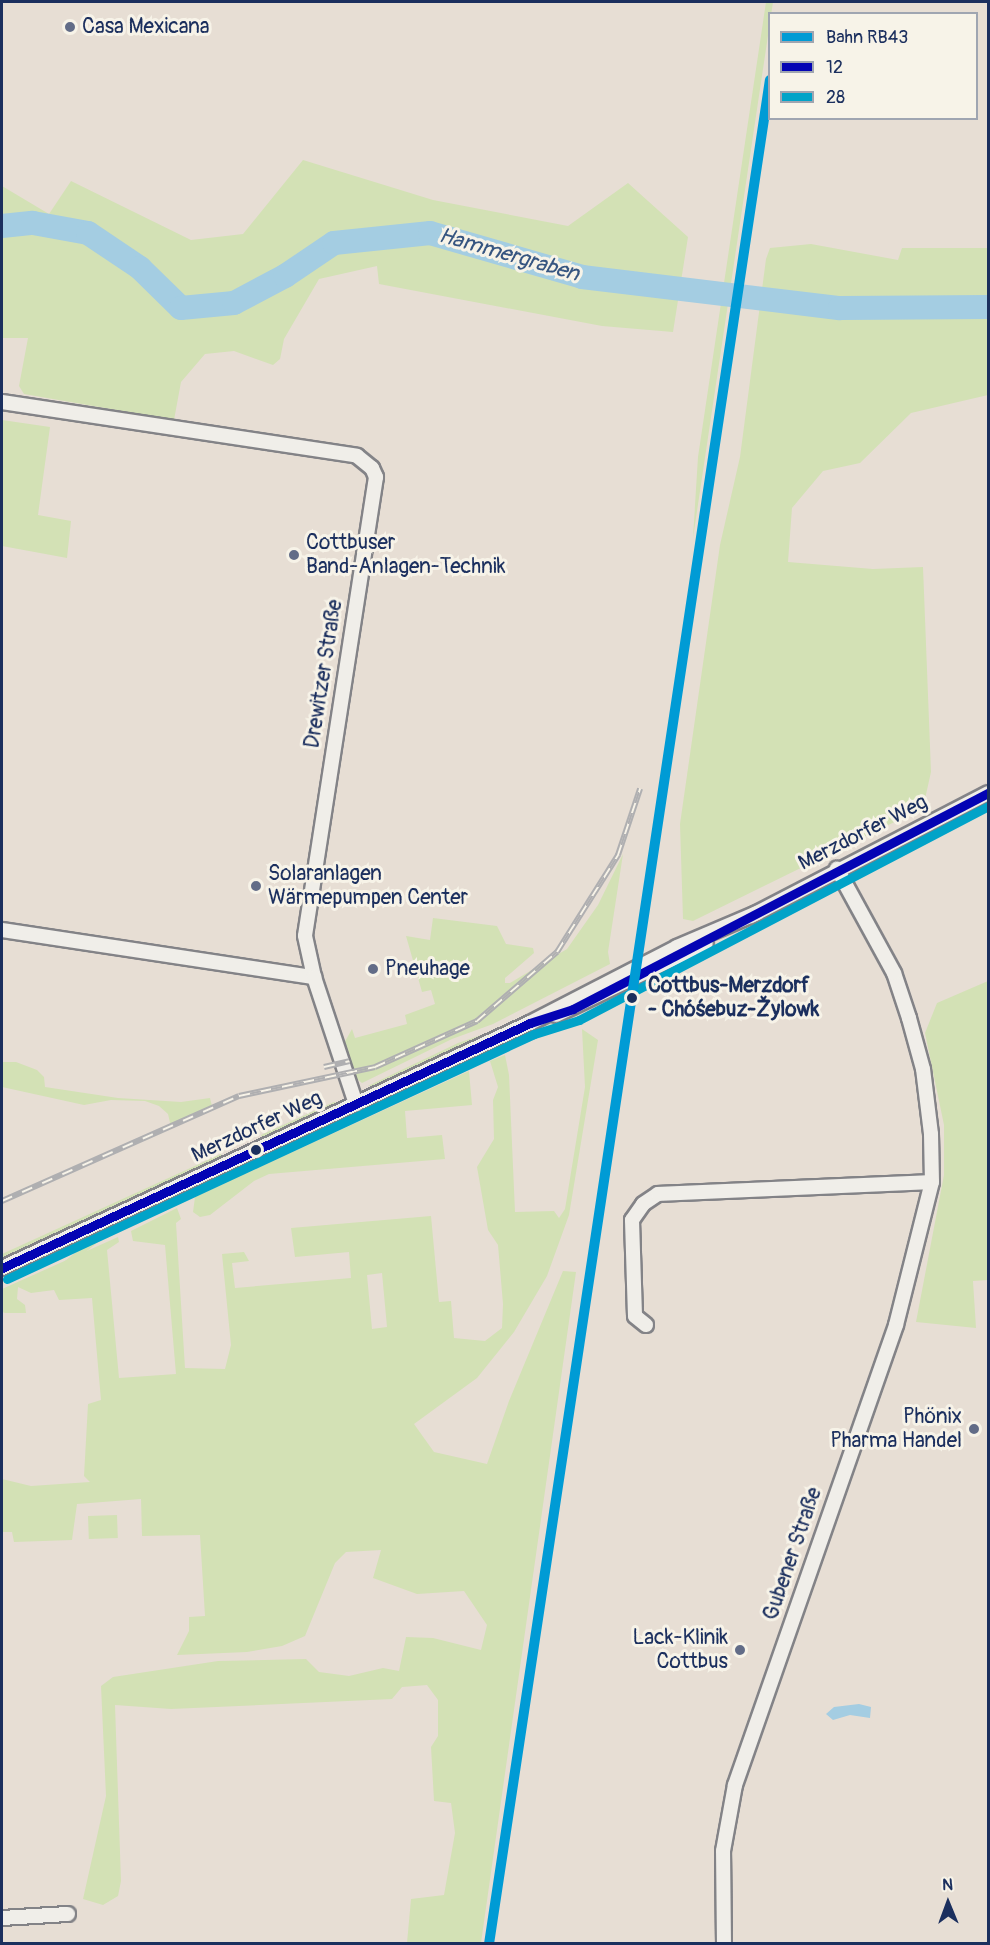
<!DOCTYPE html>
<meta charset="utf-8">
<style>
body{margin:0}
#map{position:relative;width:990px;height:1945px;overflow:hidden;background:#e7ded4;font-family:Pangolin,sans-serif}
div>[style]{position:absolute}
.green>*{inset:0;background:#d3e1b5;transform-origin:0 0}
.water>*{inset:0;background:#a4cde2}
.river>*{height:24px;margin:-12px;padding:0 12px;transform-origin:12px;border-radius:12px;background:#a4cde2}
.roads{filter:drop-shadow(2px 0 #838387) drop-shadow(-2px 0 #838387) drop-shadow(0 2px #838387) drop-shadow(0 -2px #838387)}
.minor>*{height:14px;margin:-7px;padding:0 7px;transform-origin:7px;border-radius:7px;background:#f0eee9}
.rail>*{height:6px;margin-top:-3px;transform-origin:0;background:repeating-linear-gradient(90deg,#f7f3e8 0 11px,#afafb1 0 22px);box-sizing:border-box;border-block:2px solid #afafb1}
.bus-1>*{height:9px;margin:-4.5px;padding:0 4.5px;transform-origin:4.5px;border-radius:4.5px;background:#0404b4}
.bus-2>*{height:9px;margin:-4.5px;padding:0 4.5px;transform-origin:4.5px;border-radius:4.5px;background:#01a3c8}
.rail-1>*{height:10px;margin:-5px;padding:0 5px;transform-origin:5px;border-radius:5px;background:#009bd5}
.dots>*{width:16px;height:16px;translate:-50% -50%;box-sizing:border-box;border:3px solid #f7f3e8;border-radius:50%}
span{translate:-50% -50%;white-space:nowrap;text-align:center;line-height:1.15;-webkit-text-stroke:6px #f7f3e8;paint-order:stroke}
.poi-label{font-size:21px;color:#1b2f5e}
.left{translate:0 -50%;text-align:left}
.right{translate:-100% -50%;text-align:right}
.street-label{font-size:21px;color:#1b2f5e}
.stop-label{font-size:21px;color:#1b2f5e;font-weight:700}
.water-label{font-size:22px;color:#365580;font-style:italic}
.frame{position:absolute;inset:0;border:3px solid #1b2f5e;pointer-events:none}
.legend{position:absolute;left:768px;top:12px;width:210px;height:108px;box-sizing:border-box;background:#f7f3e8;border:2px solid #9fa5b1;margin:0;padding:8px 10px;list-style:none;font-size:18px;color:#1b2f5e}
.legend li{display:flex;align-items:center;gap:12px;height:30px}
.legend b{width:30px;border:2px solid #9fa5b1}
.north{position:absolute;left:918px;top:1873px;width:60px;height:60px;-webkit-text-stroke:4px #f7f3e8;paint-order:stroke;rotate:359deg;font-size:16px;font-weight:700;line-height:24px;text-align:center;color:#1b2f5e}
.north::after{content:'';display:block;margin:auto;width:21px;height:27px;background:#1b2f5e;clip-path:polygon(50% 0,100% 100%,50% 72%,0 100%)}
</style>
<div id="map">
<div class="green">
<div style="clip-path:polygon(766px 2px,773px 2px,693px 538px,698px 457px)"></div>
<div style="clip-path:polygon(303px 160px,433px 200px,568px 226px,628px 183px,688px 237px,673px 332px,602px 326px,379px 284px,377px 266px,319px 279px,284px 339px,280px 359px,273px 365px,234px 351px,205px 354px,181px 382px,174px 420px,24px 394px,19px 386px,28px 338px,3px 338px,2px 186px,49px 214px,71px 181px,191px 240px,243px 234px)"></div>
<div style="clip-path:polygon(811px 244px,898px 260px,902px 248px,988px 248px,988px 395px,911px 413px,860px 463px,823px 471px,792px 508px,788px 562px,873px 569px,923px 567px,931px 772px,923px 808px,693px 921px,683px 919px,680px 824px,720px 545px,740px 457px,766px 259px,770px 248px)"></div>
<div style="clip-path:polygon(2px 420px,50px 427px,38px 515px,71px 521px,67px 558px,2px 546px)"></div>
<div style="clip-path:polygon(623px 854px,608px 952px,610px 964px,493px 1024px,452px 1039px,362px 1083px,357px 1079px,343px 1045px,352px 1029px,355px 1038px,407px 1024px,405px 1015px,435px 1004px,431px 990px,422px 992px,406px 936px,430px 940px,433px 918px,497px 926px,506px 944px,533px 948px,534px 953px,505px 978px,505px 983px,510px 983px,567px 949px,598px 905px)"></div>
<div style="clip-path:polygon(988px 981px,988px 1280px,973px 1281px,976px 1328px,916px 1322px,944px 1175px,944px 1125px,925px 1033px,937px 1003px)"></div>
<div style="clip-path:polygon(evenodd,582px 1029px,598px 1040px,569px 1215px,547px 1276px,514px 1332px,477px 1378px,414px 1424px,434px 1452px,487px 1464px,509px 1401px,563px 1271px,576px 1272px,481px 1943px,407px 1943px,411px 1899px,444px 1895px,455px 1833px,451px 1803px,434px 1801px,431px 1747px,438px 1736px,438px 1700px,427px 1685px,402px 1687px,392px 1699px,171px 1709px,115px 1705px,121px 1881px,118px 1896px,103px 1905px,83px 1899px,106px 1796px,101px 1686px,113px 1677px,218px 1661px,306px 1659px,319px 1672px,349px 1676px,383px 1668px,399px 1671px,406px 1637px,433px 1638px,481px 1650px,487px 1625px,464px 1591px,417px 1594px,373px 1578px,381px 1550px,346px 1552px,335px 1563px,305px 1636px,282px 1646px,247px 1652px,177px 1655px,189px 1631px,189px 1617px,205px 1616px,200px 1535px,142px 1536px,141px 1499px,77px 1504px,72px 1540px,14px 1542px,12px 1532px,2px 1532px,2px 1479px,31px 1486px,90px 1482px,84px 1476px,88px 1404px,101px 1400px,92px 1298px,59px 1300px,54px 1290px,31px 1293px,18px 1287px,17px 1299px,25px 1305px,26px 1313px,5px 1313px,2px 1312px,2px 1289px,118px 1237px,119px 1242px,107px 1250px,119px 1378px,176px 1374px,165px 1245px,133px 1241px,131px 1231px,177px 1208px,181px 1219px,176px 1223px,185px 1368px,225px 1369px,231px 1345px,222px 1254px,244px 1252px,249px 1261px,232px 1263px,235px 1288px,351px 1278px,349px 1252px,295px 1257px,291px 1228px,431px 1216px,439px 1302px,451px 1301px,454px 1338px,485px 1341px,502px 1328px,503px 1304px,498px 1245px,488px 1230px,477px 1167px,494px 1139px,493px 1100px,498px 1087px,490px 1061px,505px 1055px,509px 1075px,515px 1212px,554px 1211px,559px 1218px,565px 1209px,585px 1087px,582px 1029px,382px 1273px,387px 1327px,372px 1329px,367px 1275px,382px 1273px)"></div>
<div style="clip-path:polygon(484px 1034px,381px 1086px,368px 1086px,458px 1043px)"></div>
<div style="clip-path:polygon(472px 1057px,477px 1060px,417px 1090px,306px 1141px,303px 1136px,411px 1087px,417px 1088px,467px 1063px)"></div>
<div style="clip-path:polygon(2px 1062px,16px 1062px,37px 1070px,44px 1077px,45px 1087px,118px 1098px,181px 1102px,210px 1098px,213px 1110px,171px 1127px,168px 1114px,159px 1106px,145px 1101px,111px 1100px,84px 1105px,2px 1087px)"></div>
<div style="clip-path:polygon(469px 1071px,472px 1105px,405px 1111px,407px 1138px,442px 1135px,445px 1159px,269px 1174px,254px 1181px,210px 1215px,200px 1217px,193px 1212px,195px 1197px)"></div>
<div style="clip-path:polygon(334px 1102px,337px 1103px,330px 1108px,263px 1140px,261px 1135px)"></div>
<div style="clip-path:polygon(221px 1154px,223px 1159px,187px 1171px,180px 1178px,2px 1260px,2px 1254px)"></div>
<div style="left:263px;top:1155px;width:5px;height:72px;rotate:53deg"></div>
<div style="left:112px;top:1223px;width:6px;height:94px;rotate:51deg"></div>
<div style="left:117px;top:1515px;width:23px;height:29px;rotate:88deg"></div>
</div>
<div class="water">
<div style="clip-path:polygon(859px 1704px,871px 1707px,870px 1718px,850px 1715px,833px 1720px,826px 1714px,834px 1707px)"></div>
</div>
<div class="river">
<div style="left:2px;top:226px;width:31px;rotate:-6deg"></div>
<div style="left:33px;top:223px;width:56px;rotate:10.3deg"></div>
<div style="left:88px;top:233px;width:63px;rotate:33.9deg"></div>
<div style="left:140px;top:268px;width:57px;rotate:44.3deg"></div>
<div style="left:181px;top:308px;width:53px;rotate:-5.4deg"></div>
<div style="left:234px;top:303px;width:58px;rotate:-27.9deg"></div>
<div style="left:285px;top:276px;width:59px;rotate:-34deg"></div>
<div style="left:334px;top:243px;width:97px;rotate:-5.9deg"></div>
<div style="left:430px;top:233px;width:158px;rotate:16.1deg"></div>
<div style="left:582px;top:277px;width:260px;rotate:6.9deg"></div>
<div style="left:840px;top:308px;width:148px;rotate:-0.4deg"></div>
</div>
<div class="roads">
<div class="minor">
<div style="left:2px;top:402px;width:359px;rotate:8.6deg"></div>
<div style="left:357px;top:456px;width:19px;rotate:39deg"></div>
<div style="left:372px;top:468px;width:10px;rotate:66deg"></div>
<div style="left:376px;top:477px;width:464px;rotate:98.8deg"></div>
<div style="left:305px;top:936px;width:42px;rotate:77.6deg"></div>
<div style="left:751px;top:916px;width:267px;rotate:-27.4deg"></div>
<div style="left:2px;top:930px;width:316px;rotate:8.6deg"></div>
<div style="left:314px;top:977px;width:134px;rotate:71.7deg"></div>
<div style="left:556px;top:1015px;width:166px;rotate:-25.6deg"></div>
<div style="left:2px;top:1268px;width:582px;rotate:-24.89deg"></div>
<div style="left:530px;top:1023px;width:165px;rotate:-27.3deg"></div>
<div style="left:677px;top:947px;width:87px;rotate:-23deg"></div>
<div style="left:646px;top:1325px;width:14px;rotate:-141deg"></div>
<div style="left:635px;top:1316px;width:96px;rotate:-91.8deg"></div>
<div style="left:632px;top:1220px;width:19px;rotate:-55deg"></div>
<div style="left:643px;top:1204px;width:18px;rotate:-34deg"></div>
<div style="left:658px;top:1194px;width:274px;rotate:-2.5deg"></div>
<div style="left:2px;top:1918px;width:66px;rotate:-3.5deg"></div>
<div style="left:724px;top:1944px;width:93px;rotate:-90.6deg"></div>
<div style="left:723px;top:1851px;width:67px;rotate:-79.7deg"></div>
<div style="left:735px;top:1785px;width:487px;rotate:-70.7deg"></div>
<div style="left:896px;top:1325px;width:147px;rotate:-75.9deg"></div>
<div style="left:932px;top:1182px;width:48px;rotate:-91.2deg"></div>
<div style="left:931px;top:1134px;width:65px;rotate:-97deg"></div>
<div style="left:923px;top:1069px;width:53px;rotate:-105.4deg"></div>
<div style="left:909px;top:1018px;width:47px;rotate:-108.4deg"></div>
<div style="left:894px;top:973px;width:119px;rotate:-118.7deg"></div>
</div>
</div>
<div class="rail">
<div style="left:324px;top:1067px;width:26px;rotate:-13deg"></div>
<div style="left:2px;top:1201px;width:259px;rotate:-23.9deg"></div>
<div style="left:239px;top:1096px;width:139px;rotate:-12deg"></div>
<div style="left:375px;top:1067px;width:112px;rotate:-24.3deg"></div>
<div style="left:477px;top:1021px;width:106px;rotate:-40.8deg"></div>
<div style="left:557px;top:952px;width:115px;rotate:-57.8deg"></div>
<div style="left:618px;top:855px;width:70px;rotate:-71.6deg"></div>
</div>
<div class="bus-1">
<div style="left:2px;top:1268px;width:582px;rotate:-24.89deg"></div>
<div style="left:530px;top:1023px;width:45px;rotate:-18deg"></div>
<div style="left:573px;top:1009px;width:468px;rotate:-27.5deg"></div>
</div>
<div class="bus-2">
<div style="left:7px;top:1279px;width:581px;rotate:-24.93deg"></div>
<div style="left:534px;top:1034px;width:47px;rotate:-17.3deg"></div>
<div style="left:579px;top:1020px;width:462px;rotate:-27.6deg"></div>
</div>
<div class="rail-1">
<div style="left:489px;top:1944px;width:1885px;rotate:-81.43deg"></div>
</div>
<div class="dots">
<div style="left:70px;top:27px;background:#626c87"></div>
<div style="left:294px;top:555px;background:#626c87"></div>
<div style="left:256px;top:886px;background:#626c87"></div>
<div style="left:373px;top:969px;background:#626c87"></div>
<div style="left:632px;top:998px;background:#1b2f5e"></div>
<div style="left:256px;top:1150px;background:#1b2f5e"></div>
<div style="left:974px;top:1429px;background:#626c87"></div>
<div style="left:740px;top:1650px;background:#626c87"></div>
</div>
<div class="poi-label">
<span class="left" style="left:82px;top:27px">Casa Mexicana</span>
<span class="left" style="left:306px;top:555px">Cottbuser<br>Band-Anlagen-Technik</span>
<span class="left" style="left:268px;top:886px">Solaranlagen<br>Wärmepumpen Center</span>
<span class="left" style="left:385px;top:969px">Pneuhage</span>
<span class="right" style="left:962px;top:1429px">Phönix<br>Pharma Handel</span>
<span class="right" style="left:728px;top:1650px">Lack-Klinik<br>Cottbus</span>
</div>
<div class="street-label">
<span style="left:324px;top:674px;rotate:-81deg">Drewitzer Straße</span>
<span style="left:863px;top:833px;rotate:-27deg">Merzdorfer Weg</span>
<span style="left:257px;top:1127px;rotate:-25deg">Merzdorfer Weg</span>
<span style="left:793px;top:1554px;rotate:-71deg">Gubener Straße</span>
</div>
<div class="stop-label">
<span class="left" style="left:648px;top:998px">Cottbus-Merzdorf<br>- Chóśebuz-Žylowk</span>
</div>
<div class="water-label">
<span style="left:509px;top:255px;rotate:16deg">Hammergraben</span>
</div>
<div class="frame"></div>
<ul class="legend">
<li><b style="height:8px;background:#009bd5"></b>Bahn RB43</li>
<li><b style="height:8px;background:#0404b4"></b>12</li>
<li><b style="height:8px;background:#01a3c8"></b>28</li>
</ul>
<div class="north">N</div>
</div>
